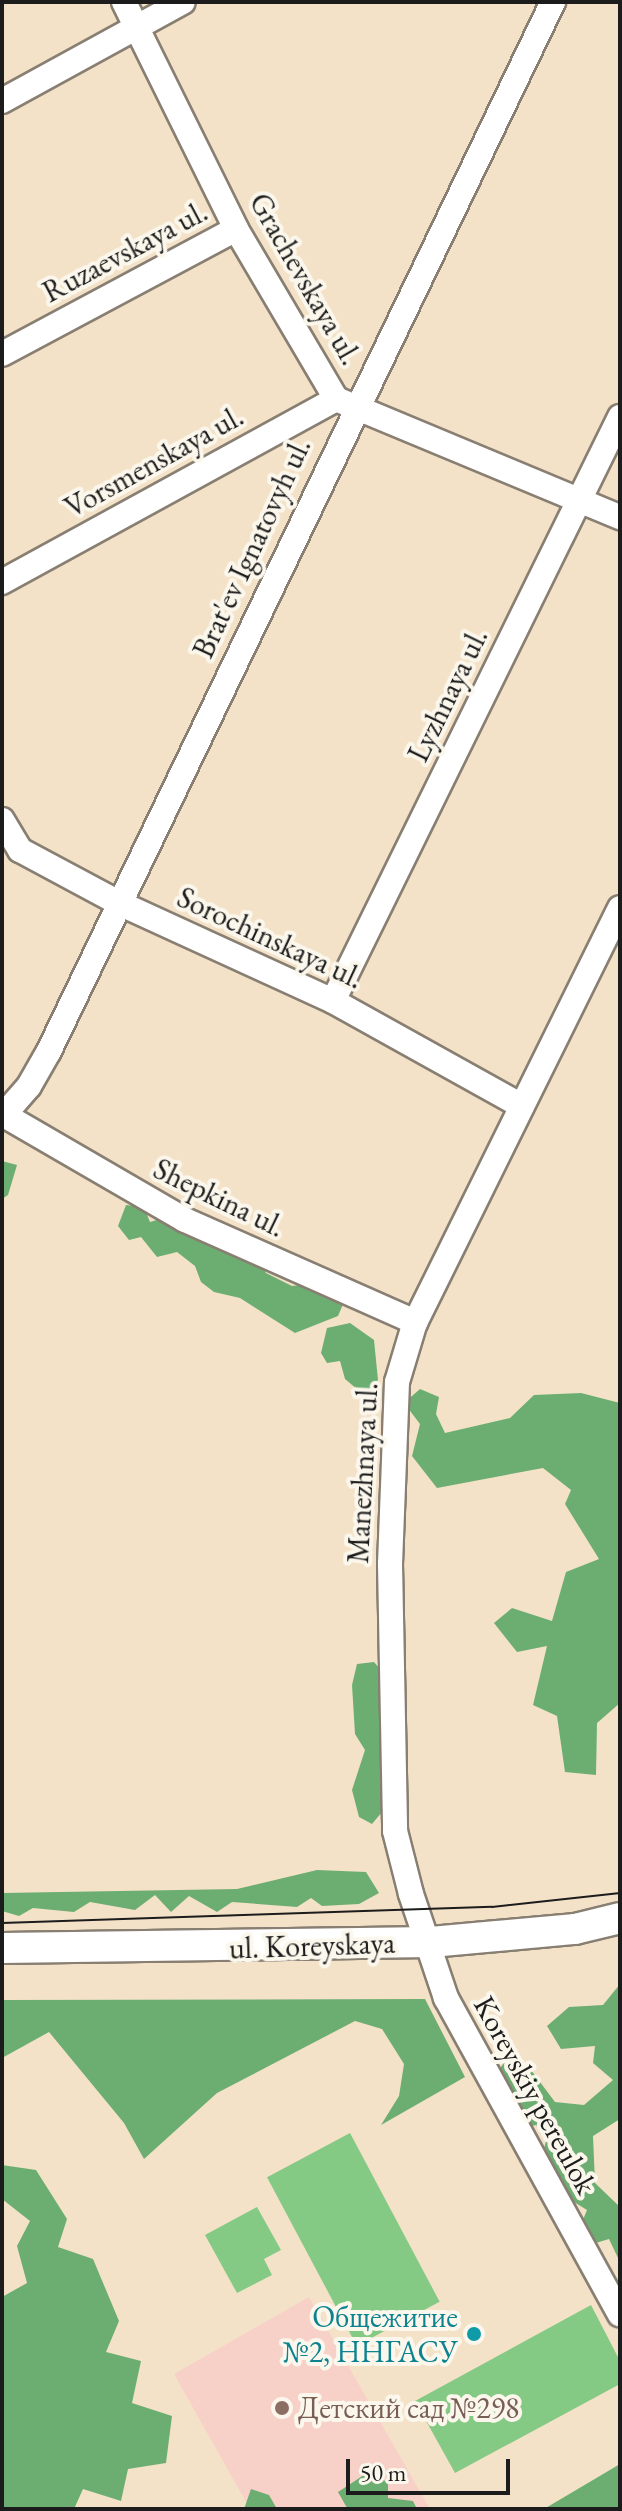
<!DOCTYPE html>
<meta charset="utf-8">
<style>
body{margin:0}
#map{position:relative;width:622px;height:2511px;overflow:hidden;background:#f4e2c8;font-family:"EB Garamond",serif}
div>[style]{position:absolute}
.built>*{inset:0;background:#f7d1c7}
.green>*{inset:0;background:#85ca84;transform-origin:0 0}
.forest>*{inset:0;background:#6cae72}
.roads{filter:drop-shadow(2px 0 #887f72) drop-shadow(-2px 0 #887f72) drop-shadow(0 2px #887f72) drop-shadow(0 -2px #887f72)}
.minor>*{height:24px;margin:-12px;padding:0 12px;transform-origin:12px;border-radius:12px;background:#fff}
.tertiary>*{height:30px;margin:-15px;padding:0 15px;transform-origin:15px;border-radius:15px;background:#fff}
.tram>*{height:2px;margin:-1px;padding:0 1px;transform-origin:1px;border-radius:1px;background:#1c1c1c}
.dots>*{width:22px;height:22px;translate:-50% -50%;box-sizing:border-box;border:4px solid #fbf7ec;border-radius:50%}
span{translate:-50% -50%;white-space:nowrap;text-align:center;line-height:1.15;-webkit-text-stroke:8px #fbf7ec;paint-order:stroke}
.street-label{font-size:30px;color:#1c1c1c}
.culture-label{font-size:30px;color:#0d838f}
.right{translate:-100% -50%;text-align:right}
.education-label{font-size:30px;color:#785e54}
.left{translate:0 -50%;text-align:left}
.frame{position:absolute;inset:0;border:4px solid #1c1c1c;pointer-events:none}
.scale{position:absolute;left:346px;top:2459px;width:164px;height:36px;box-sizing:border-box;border:4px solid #1c1c1c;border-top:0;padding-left:10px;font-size:24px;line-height:28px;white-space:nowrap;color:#1c1c1c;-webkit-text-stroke:6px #fbf7ec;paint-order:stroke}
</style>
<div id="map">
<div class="built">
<div style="clip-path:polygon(309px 2297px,430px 2509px,250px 2509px,174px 2374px)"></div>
</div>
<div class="green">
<div style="left:350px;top:2133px;width:191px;height:94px;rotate:62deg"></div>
<div style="clip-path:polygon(257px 2207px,281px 2250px,264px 2259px,272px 2275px,237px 2293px,205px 2235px)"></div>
<div style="clip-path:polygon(591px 2305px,620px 2361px,620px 2384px,455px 2473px,415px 2401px)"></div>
</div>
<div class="forest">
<div style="clip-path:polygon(2px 1161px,17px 1165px,8px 1195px,2px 1199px)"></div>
<div style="clip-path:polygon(126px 1205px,144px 1207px,150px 1222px,167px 1217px,259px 1262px,266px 1273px,292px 1286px,308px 1284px,344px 1302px,338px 1316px,295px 1333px,240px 1298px,214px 1292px,201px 1282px,195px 1266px,177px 1252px,157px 1257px,141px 1237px,129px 1240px,118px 1226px)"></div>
<div style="clip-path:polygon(350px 1323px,374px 1340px,378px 1380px,364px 1395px,345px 1379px,340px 1361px,327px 1363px,321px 1353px,327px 1328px)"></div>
<div style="clip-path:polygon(420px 1389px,439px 1397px,436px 1414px,445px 1433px,510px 1418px,534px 1395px,581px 1393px,620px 1403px,620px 1703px,597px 1723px,596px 1775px,565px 1772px,557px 1716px,533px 1705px,547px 1646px,517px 1652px,494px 1623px,512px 1608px,552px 1621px,566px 1572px,599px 1559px,565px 1504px,571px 1490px,543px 1468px,437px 1488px,412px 1456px,420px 1424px,404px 1403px)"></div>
<div style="clip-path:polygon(374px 1662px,381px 1670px,382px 1812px,372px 1824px,359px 1817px,352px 1790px,365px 1750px,355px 1734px,352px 1685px,357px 1664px)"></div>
<div style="clip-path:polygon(317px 1870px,366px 1872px,379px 1893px,359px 1904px,322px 1906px,311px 1898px,297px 1907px,232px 1902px,217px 1912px,189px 1896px,171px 1912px,155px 1895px,135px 1910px,90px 1902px,74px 1912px,33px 1908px,19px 1916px,2px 1911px,2px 1893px,237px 1889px)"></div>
<div style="clip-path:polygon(620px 1984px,620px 2119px,593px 2136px,595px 2183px,620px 2207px,618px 2258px,609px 2239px,589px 2245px,580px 2227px,587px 2210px,561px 2194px,541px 2160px,546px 2141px,536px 2125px,521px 2129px,488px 2083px,504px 2063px,528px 2066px,555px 2102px,584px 2105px,613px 2080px,593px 2063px,595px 2046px,561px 2049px,547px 2026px,569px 2007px,603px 2005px)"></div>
<div style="clip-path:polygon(425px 1999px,465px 2077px,381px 2125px,399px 2096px,404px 2064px,382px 2029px,355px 2021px,217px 2093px,144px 2159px,124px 2123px,49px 2032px,2px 2058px,2px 2000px)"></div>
<div style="clip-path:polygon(2px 2165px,36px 2170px,67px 2219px,58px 2247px,93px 2259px,119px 2321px,106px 2352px,141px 2361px,132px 2403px,172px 2416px,166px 2463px,128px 2469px,121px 2501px,83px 2489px,74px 2509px,2px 2509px,2px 2297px,27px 2283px,17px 2246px,30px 2221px,2px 2199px)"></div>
<div style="clip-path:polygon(620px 2464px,620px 2509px,544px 2509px)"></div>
<div style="clip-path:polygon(373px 2469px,388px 2484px,388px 2498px,413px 2501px,417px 2509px,347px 2508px,338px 2492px)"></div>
<div style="clip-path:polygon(251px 2489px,269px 2495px,277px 2509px,244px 2509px)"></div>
</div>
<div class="roads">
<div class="minor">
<div style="left:124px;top:2px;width:253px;rotate:63.7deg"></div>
<div style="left:236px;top:229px;width:197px;rotate:59.5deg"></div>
<div style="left:336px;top:399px;width:308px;rotate:22.6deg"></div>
<div style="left:2px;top:101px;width:206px;rotate:-28.7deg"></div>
<div style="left:2px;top:354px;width:265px;rotate:-28.1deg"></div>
<div style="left:2px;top:582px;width:381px;rotate:-28.7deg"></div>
<div style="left:2px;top:820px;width:35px;rotate:59deg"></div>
<div style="left:20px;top:850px;width:112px;rotate:28.2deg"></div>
<div style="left:119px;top:903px;width:235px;rotate:24.6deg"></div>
<div style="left:333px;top:1001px;width:216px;rotate:29.1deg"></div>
<div style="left:620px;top:908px;width:462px;rotate:116.3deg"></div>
<div style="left:415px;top:1322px;width:63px;rotate:106.7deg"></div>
<div style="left:397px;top:1382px;width:182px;rotate:92.2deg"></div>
<div style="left:390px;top:1564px;width:267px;rotate:88.9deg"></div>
<div style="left:395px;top:1831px;width:65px;rotate:75.7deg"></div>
<div style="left:411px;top:1894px;width:110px;rotate:71.4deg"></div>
<div style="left:446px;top:1998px;width:361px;rotate:61.2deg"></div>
<div style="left:333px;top:1001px;width:651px;rotate:-63.83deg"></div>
<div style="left:4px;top:1115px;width:209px;rotate:30.1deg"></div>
<div style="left:185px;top:1220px;width:252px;rotate:23.9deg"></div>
<div style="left:2px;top:1117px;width:41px;rotate:-48.9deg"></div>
<div style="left:29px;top:1086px;width:40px;rotate:-60.3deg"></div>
<div style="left:49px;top:1051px;width:1164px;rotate:-64.34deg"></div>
</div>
<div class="tertiary">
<div style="left:2px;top:1948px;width:429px;rotate:-0.8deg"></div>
<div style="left:431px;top:1942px;width:145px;rotate:-5.2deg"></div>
<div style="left:575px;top:1929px;width:46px;rotate:-13.7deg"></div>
</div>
</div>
<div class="tram">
<div style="left:2px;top:1923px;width:490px;rotate:-1.9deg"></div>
<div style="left:492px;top:1907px;width:129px;rotate:-6.2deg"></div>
</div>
<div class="dots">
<div style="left:474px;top:2334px;background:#0f9aa8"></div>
<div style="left:282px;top:2408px;background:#8d6e63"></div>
</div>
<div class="street-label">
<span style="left:125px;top:252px;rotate:-28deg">Ruzaevskaya ul.</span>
<span style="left:305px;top:279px;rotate:60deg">Grachevskaya ul.</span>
<span style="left:154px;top:462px;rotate:-29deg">Vorsmenskaya ul.</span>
<span style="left:252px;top:548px;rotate:-65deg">Brat'ev Ignatovyh ul.</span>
<span style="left:448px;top:695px;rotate:-64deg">Lyzhnaya ul.</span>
<span style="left:270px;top:938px;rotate:25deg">Sorochinskaya ul.</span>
<span style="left:219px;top:1198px;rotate:26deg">Shepkina ul.</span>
<span style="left:363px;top:1473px;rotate:-87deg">Manezhnaya ul.</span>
<span style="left:312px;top:1946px;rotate:-2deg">ul. Koreyskaya</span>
<span style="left:535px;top:2095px;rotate:61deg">Koreyskiy pereulok</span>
</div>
<div class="culture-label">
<span class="right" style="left:458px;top:2334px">Общежитие<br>№2, ННГАСУ</span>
</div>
<div class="education-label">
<span class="left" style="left:298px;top:2408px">Детский сад №298</span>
</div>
<div class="frame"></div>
<div class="scale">50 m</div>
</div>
